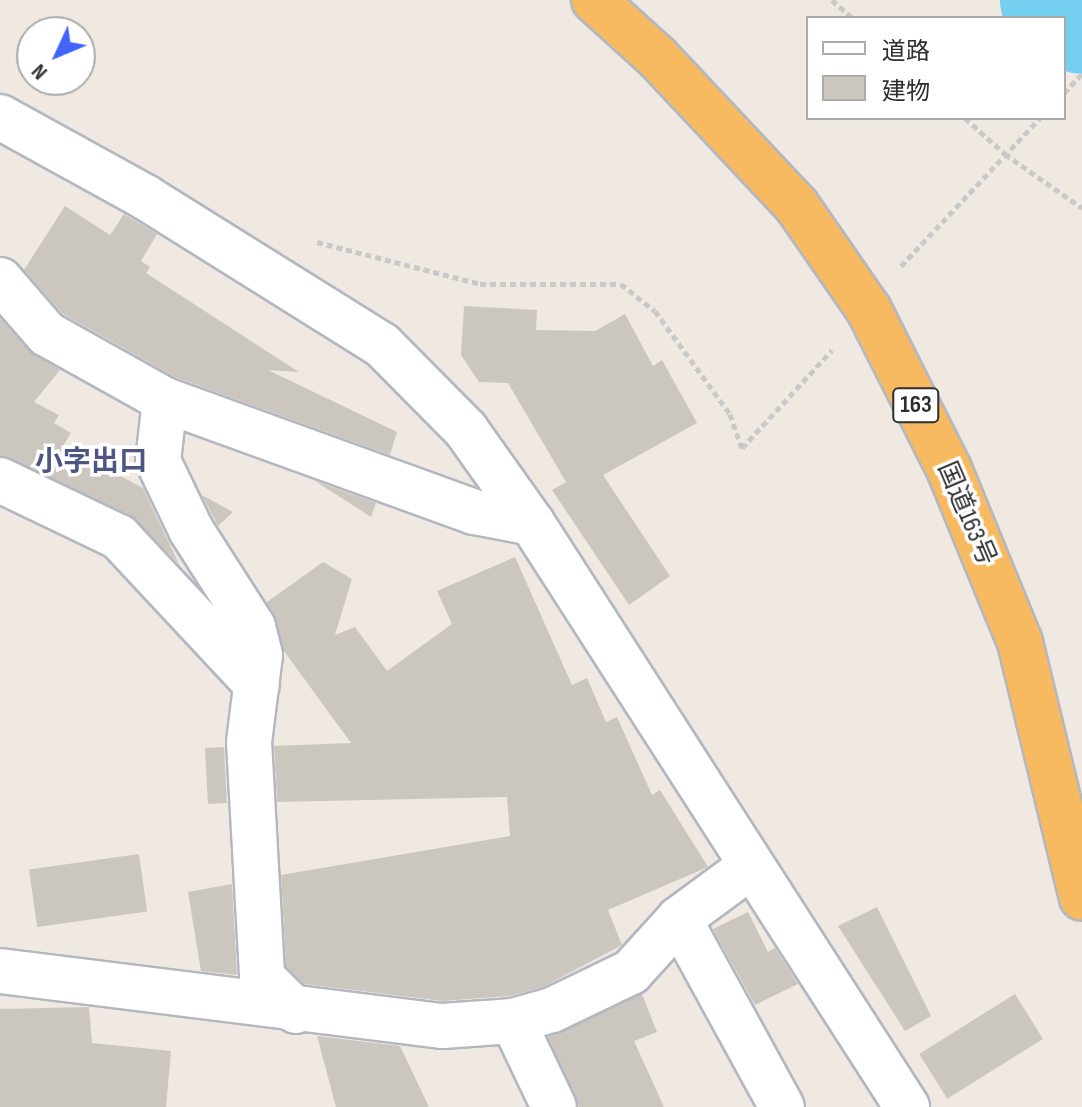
<!DOCTYPE html>
<meta charset="utf-8">
<style>
body{margin:0}
#map{position:relative;width:1082px;height:1107px;overflow:hidden;background:#efe9e1;font-family:"Sofia Sans Condensed","Noto Sans JP",sans-serif}
div>[style]{position:absolute}
.river>*{height:98px;margin:-49px;padding:0 49px;transform-origin:49px;border-radius:49px;background:#75cff0}
.building>*{inset:0;background:#cbc7bf;transform-origin:0 0}
.path>*{height:5px;margin-top:-2.5px;transform-origin:0;background:repeating-linear-gradient(90deg,#c9c9c9 0 6px,transparent 0 10px)}
.roads{filter:drop-shadow(2px 0 #b4b7c1) drop-shadow(-2px 0 #b4b7c1) drop-shadow(0 2px #b4b7c1) drop-shadow(0 -2px #b4b7c1)}
.minor>*{height:44px;margin:-22px;padding:0 22px;transform-origin:22px;border-radius:22px;background:#fff}
.trunk>*{height:44px;margin:-22px;padding:0 22px;transform-origin:22px;border-radius:22px;background:#f8ba60}
span{translate:-50% -50%;white-space:nowrap;text-align:center;line-height:1.15;-webkit-text-stroke:7px #fff;paint-order:stroke}
.shield-label span{padding:2px 6px;background:#fff;border:2px solid;border-radius:6px;-webkit-text-stroke-width:0}
.shield-label{font-size:24px;color:#2e2e2e;font-weight:700}
.street-label{font-size:26px;color:#2e2e2e}
.neighbourhood-label{font-size:28px;color:#4d5680;font-weight:700}
.legend{position:absolute;left:806px;top:16px;width:260px;height:104px;box-sizing:border-box;background:#fff;border:2px solid #ababab;margin:0;padding:10px 14px;list-style:none;font-size:24px;color:#2e2e2e}
.legend li{display:flex;align-items:center;gap:16px;height:40px}
.legend b{width:40px;border:2px solid #ababab}
.north{position:absolute;left:16px;top:16px;width:80px;height:80px;box-sizing:border-box;background:#fff;border:2px solid #ababab;border-radius:50%;rotate:226deg;font-size:22px;font-weight:700;line-height:32px;text-align:center;color:#2e2e2e}
.north::after{content:'';display:block;margin:auto;width:28px;height:36px;background:#4264fb;clip-path:polygon(50% 0,100% 100%,50% 72%,0 100%)}
</style>
<div id="map">
<div class="river">
<div style="left:1049px;top:0;width:41px;rotate:37.1deg"></div>
</div>
<div class="building">
<div style="clip-path:polygon(65px 206px,110px 235px,124px 214px,157px 234px,141px 261px,150px 267px,146px 273px,299px 372px,268px 370px,397px 432px,390px 455px,175px 377px,63px 314px,24px 270px)"></div>
<div style="clip-path:polygon(464px 306px,537px 310px,536px 330px,595px 331px,625px 314px,653px 366px,662px 360px,697px 423px,603px 475px,670px 576px,629px 605px,552px 490px,566px 482px,508px 383px,479px 382px,461px 355px)"></div>
<div style="clip-path:polygon(0 318px,29px 351px,60px 370px,34px 402px,59px 415px,54px 423px,71px 433px,63px 446px,143px 488px,179px 564px,130px 515px,0 455px)"></div>
<div style="clip-path:polygon(315px 481px,376px 503px,371px 517px)"></div>
<div style="clip-path:polygon(202px 495px,233px 512px,218px 526px)"></div>
<div style="clip-path:polygon(515px 557px,572px 685px,587px 678px,606px 722px,617px 717px,652px 795px,660px 790px,708px 867px,608px 910px,622px 945px,543px 987px,509px 996px,443px 1001px,304px 984px,286px 966px,281px 875px,510px 836px,507px 797px,277px 802px,274px 746px,351px 743px,284px 651px,267px 602px,323px 562px,352px 579px,335px 635px,355px 627px,387px 671px,452px 624px,437px 591px)"></div>
<div style="left:224px;top:747px;width:56px;height:19px;rotate:87deg"></div>
<div style="left:139px;top:854px;width:58px;height:111px;rotate:82deg"></div>
<div style="clip-path:polygon(232px 884px,237px 975px,201px 971px,188px 892px)"></div>
<div style="clip-path:polygon(877px 907px,931px 1016px,905px 1031px,838px 926px)"></div>
<div style="clip-path:polygon(748px 912px,768px 952px,775px 948px,798px 984px,755px 1005px,713px 929px)"></div>
<div style="clip-path:polygon(642px 994px,657px 1032px,634px 1041px,664px 1107px,579px 1107px,548px 1037px)"></div>
<div style="left:1015px;top:994px;width:53px;height:113px;rotate:58deg"></div>
<div style="clip-path:polygon(89px 1007px,92px 1043px,171px 1051px,166px 1107px,0 1107px,0 1009px)"></div>
<div style="clip-path:polygon(317px 1036px,400px 1046px,429px 1107px,336px 1107px)"></div>
</div>
<div class="path">
<div style="left:832px;top:0;width:28px;rotate:41deg"></div>
<div style="left:1064px;top:93px;width:26px;rotate:-47deg"></div>
<div style="left:965px;top:118px;width:54px;rotate:42deg"></div>
<div style="left:1005px;top:154px;width:94px;rotate:35deg"></div>
<div style="left:317px;top:242px;width:168px;rotate:14.4deg"></div>
<div style="left:480px;top:284px;width:141px"></div>
<div style="left:621px;top:284px;width:43px;rotate:38.5deg"></div>
<div style="left:655px;top:311px;width:127px;rotate:53.9deg"></div>
<div style="left:730px;top:414px;width:36px;rotate:71deg"></div>
<div style="left:742px;top:448px;width:133px;rotate:-47.4deg"></div>
<div style="left:901px;top:266px;width:203px;rotate:-46.8deg"></div>
</div>
<div class="roads">
<div class="minor">
<div style="left:0;top:117px;width:166px;rotate:28.9deg"></div>
<div style="left:145px;top:197px;width:279px;rotate:32deg"></div>
<div style="left:382px;top:345px;width:120px;rotate:45.3deg"></div>
<div style="left:466px;top:430px;width:114px;rotate:54.6deg"></div>
<div style="left:532px;top:523px;width:694px;rotate:57.29deg"></div>
<div style="left:0;top:280px;width:72px;rotate:49deg"></div>
<div style="left:47px;top:334px;width:135px;rotate:29.2deg"></div>
<div style="left:165px;top:400px;width:329px;rotate:19.9deg"></div>
<div style="left:474px;top:512px;width:59px;rotate:10.7deg"></div>
<div style="left:165px;top:400px;width:61px;rotate:96.5deg"></div>
<div style="left:158px;top:461px;width:76px;rotate:64.4deg"></div>
<div style="left:191px;top:530px;width:115px;rotate:57.4deg"></div>
<div style="left:253px;top:627px;width:29px;rotate:76deg"></div>
<div style="left:260px;top:655px;width:88px;rotate:97.2deg"></div>
<div style="left:249px;top:742px;width:235px;rotate:86.8deg"></div>
<div style="left:262px;top:977px;width:48px;rotate:45deg"></div>
<div style="left:0;top:480px;width:132px;rotate:25.6deg"></div>
<div style="left:119px;top:537px;width:202px;rotate:47deg"></div>
<div style="left:679px;top:919px;width:214px;rotate:61.3deg"></div>
<div style="left:0;top:971px;width:445px;rotate:7.1deg"></div>
<div style="left:442px;top:1026px;width:71px;rotate:-4deg"></div>
<div style="left:513px;top:1021px;width:41px;rotate:-15.8deg"></div>
<div style="left:552px;top:1010px;width:88px;rotate:-25.7deg"></div>
<div style="left:631px;top:972px;width:72px;rotate:-47.8deg"></div>
<div style="left:679px;top:919px;width:89px;rotate:-36.4deg"></div>
<div style="left:513px;top:1021px;width:95px;rotate:64.5deg"></div>
</div>
<div class="trunk">
<div style="left:594px;top:0;width:86px;rotate:42.2deg"></div>
<div style="left:658px;top:58px;width:203px;rotate:46.8deg"></div>
<div style="left:797px;top:206px;width:126px;rotate:55.3deg"></div>
<div style="left:869px;top:310px;width:178px;rotate:63.3deg"></div>
<div style="left:949px;top:469px;width:187px;rotate:67.7deg"></div>
<div style="left:1020px;top:642px;width:263px;rotate:76.4deg"></div>
</div>
</div>
<div class="shield-label">
<span style="left:916px;top:405px">163</span>
</div>
<div class="street-label">
<span style="left:966px;top:514px;rotate:67deg">国道163号</span>
</div>
<div class="neighbourhood-label">
<span style="left:91px;top:462px">小字出口</span>
</div>
<ul class="legend">
<li><b style="height:10px;background:#fff"></b>道路</li>
<li><b style="height:22px;background:#cbc7bf"></b>建物</li>
</ul>
<div class="north">N</div>
</div>
